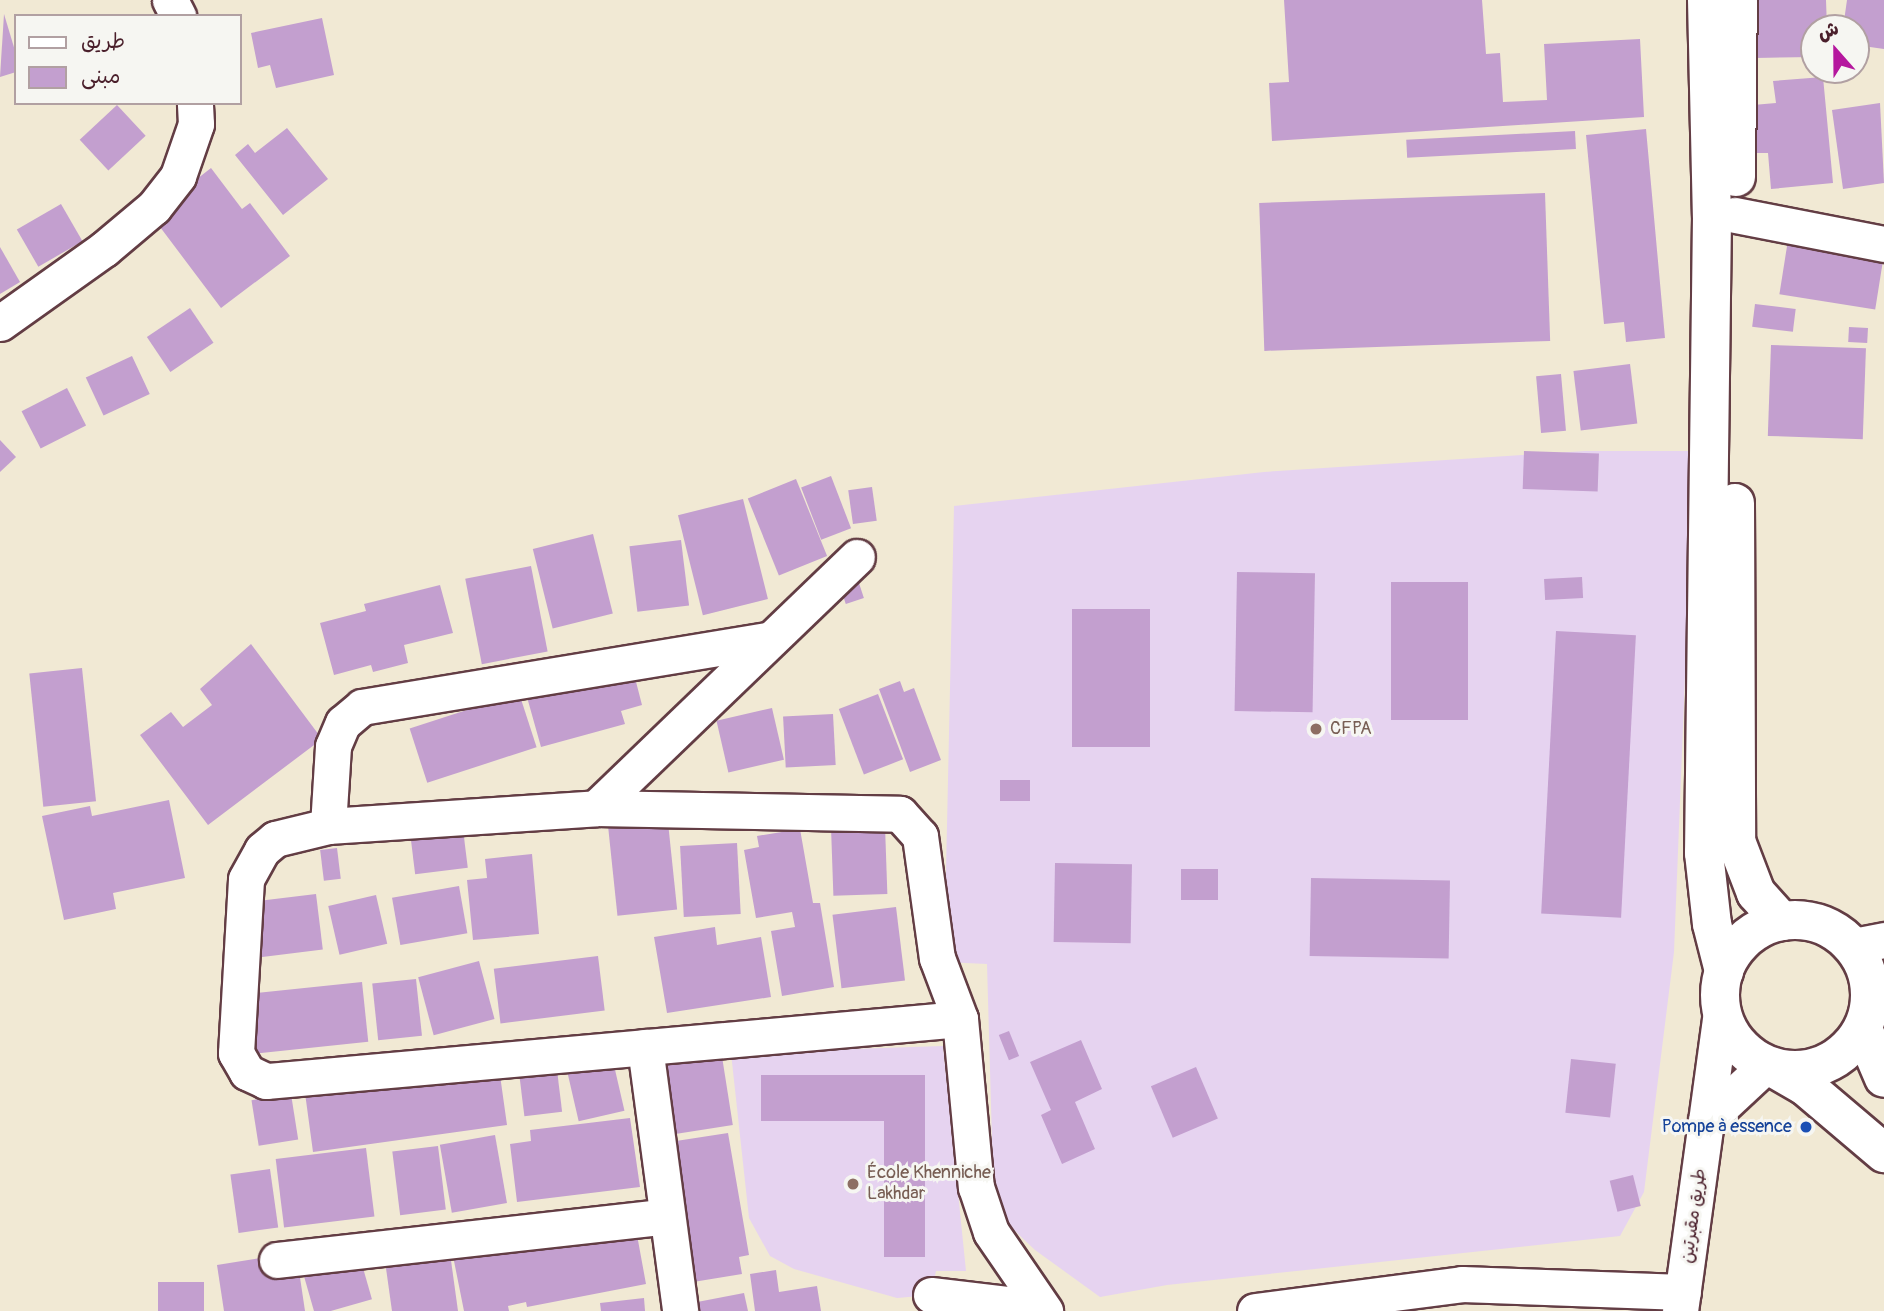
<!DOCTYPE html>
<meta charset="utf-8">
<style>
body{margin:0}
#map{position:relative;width:1884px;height:1311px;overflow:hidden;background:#f1e9d4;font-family:Pangolin,"Playpen Sans Arabic",sans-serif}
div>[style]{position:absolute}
.built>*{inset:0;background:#e6d3f0}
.building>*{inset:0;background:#c39fcf;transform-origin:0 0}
.roads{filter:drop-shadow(2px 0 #633d44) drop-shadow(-2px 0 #633d44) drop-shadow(0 2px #633d44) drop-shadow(0 -2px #633d44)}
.minor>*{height:35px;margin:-17.5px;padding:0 17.5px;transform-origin:17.5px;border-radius:17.5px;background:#fff}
.major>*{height:38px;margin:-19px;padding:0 19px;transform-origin:19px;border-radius:19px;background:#fff}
.major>.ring{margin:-19px;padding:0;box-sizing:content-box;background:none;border:38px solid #fff;border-radius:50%}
.dots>*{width:19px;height:19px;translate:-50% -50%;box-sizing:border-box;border:4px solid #f6f6f2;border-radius:50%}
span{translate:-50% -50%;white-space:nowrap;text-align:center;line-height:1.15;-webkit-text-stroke:6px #f6f6f2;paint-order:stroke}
.education-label{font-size:18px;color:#785e54}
.left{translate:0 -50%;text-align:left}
.transit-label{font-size:18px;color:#164399}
.right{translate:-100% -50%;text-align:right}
.street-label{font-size:18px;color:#4a1f2b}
.legend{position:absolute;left:14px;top:14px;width:228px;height:91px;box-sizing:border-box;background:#f6f6f2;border:2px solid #b1a0a2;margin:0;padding:9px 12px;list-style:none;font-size:21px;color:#4a1f2b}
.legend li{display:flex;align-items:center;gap:14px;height:35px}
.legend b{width:35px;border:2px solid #b1a0a2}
.north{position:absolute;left:1800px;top:14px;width:70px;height:70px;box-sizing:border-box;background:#f6f6f2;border:2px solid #b1a0a2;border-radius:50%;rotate:339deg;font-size:19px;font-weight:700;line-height:28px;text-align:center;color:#4a1f2b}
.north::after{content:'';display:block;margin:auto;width:24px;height:32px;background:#b5179e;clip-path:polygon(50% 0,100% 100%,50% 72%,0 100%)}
</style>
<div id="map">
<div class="built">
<div style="clip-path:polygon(1585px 451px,1694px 451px,1674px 952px,1644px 1192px,1620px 1236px,1167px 1285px,1100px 1297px,1035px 1250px,994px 1211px,987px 964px,944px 962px,954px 506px,1264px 472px)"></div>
<div style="clip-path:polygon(943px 1046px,966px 1271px,936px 1271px,931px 1295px,897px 1298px,794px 1269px,770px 1256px,749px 1218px,731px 1053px)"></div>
</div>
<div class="building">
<div style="clip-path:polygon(1284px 0,1482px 0,1486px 54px,1500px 53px,1503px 102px,1547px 100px,1544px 44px,1640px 39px,1644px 117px,1272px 141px,1269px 83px,1289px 82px)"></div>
<div style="clip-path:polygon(1754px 0,1826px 0,1827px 28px,1814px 28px,1814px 57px,1755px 58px)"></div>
<div style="clip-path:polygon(1847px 0,1884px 0,1884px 49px,1856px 45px,1856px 28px,1843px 28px)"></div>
<div style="clip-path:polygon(4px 14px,16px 54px,16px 72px,0 77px)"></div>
<div style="clip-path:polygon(322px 18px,334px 75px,276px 88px,270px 65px,258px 68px,251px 33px)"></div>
<div style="clip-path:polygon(1823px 77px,1833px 183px,1771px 189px,1768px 153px,1757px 153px,1753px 105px,1776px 103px,1773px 81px)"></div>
<div style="clip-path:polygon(1880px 103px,1884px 183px,1843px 189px,1832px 110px)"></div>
<div style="left:117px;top:105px;width:42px;height:51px;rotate:47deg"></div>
<div style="clip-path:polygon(287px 128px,328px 179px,283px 215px,235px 155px,248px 144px,255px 153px)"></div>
<div style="clip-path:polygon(1646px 129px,1665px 338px,1626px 342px,1624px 322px,1604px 324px,1586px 135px)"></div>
<div style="left:1575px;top:131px;width:18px;height:169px;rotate:87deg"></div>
<div style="clip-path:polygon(211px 168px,242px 209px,250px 203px,290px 256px,221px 308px,151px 215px)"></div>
<div style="left:1545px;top:193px;width:148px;height:286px;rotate:88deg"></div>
<div style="left:61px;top:204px;width:43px;height:51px;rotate:60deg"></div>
<div style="left:1788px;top:240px;width:97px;height:55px;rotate:9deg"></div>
<div style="clip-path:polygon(0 247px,20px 282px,0 294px)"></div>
<div style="left:1755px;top:304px;width:41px;height:23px;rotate:7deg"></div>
<div style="left:190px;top:308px;width:42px;height:52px;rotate:56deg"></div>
<div style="left:1849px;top:327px;width:19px;height:15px;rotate:3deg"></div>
<div style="left:1771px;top:345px;width:95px;height:91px;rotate:2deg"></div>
<div style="left:132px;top:356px;width:42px;height:51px;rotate:65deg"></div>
<div style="left:1630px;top:364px;width:60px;height:57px;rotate:83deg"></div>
<div style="left:1561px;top:374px;width:57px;height:25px;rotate:85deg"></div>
<div style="left:67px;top:388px;width:42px;height:51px;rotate:63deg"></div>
<div style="clip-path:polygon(0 440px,16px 457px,0 472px)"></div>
<div style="left:1524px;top:451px;width:75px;height:38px;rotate:2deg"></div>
<div style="left:831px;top:476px;width:56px;height:32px;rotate:69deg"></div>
<div style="left:796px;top:479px;width:83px;height:52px;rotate:68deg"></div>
<div style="left:872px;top:487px;width:34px;height:24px;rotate:82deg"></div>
<div style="left:743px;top:499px;width:103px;height:67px;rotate:76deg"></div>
<div style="left:593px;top:534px;width:82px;height:62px;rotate:76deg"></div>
<div style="left:681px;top:540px;width:66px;height:52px;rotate:83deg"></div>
<div style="left:531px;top:566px;width:87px;height:67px;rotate:79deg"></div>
<div style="left:1237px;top:572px;width:78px;height:139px;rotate:1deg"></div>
<div style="left:1582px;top:577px;width:21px;height:38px;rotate:87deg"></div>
<div style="left:858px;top:580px;width:19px;height:19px;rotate:72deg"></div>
<div style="left:1391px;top:582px;width:77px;height:138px"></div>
<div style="clip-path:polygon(440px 585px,453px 633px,404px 645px,408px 663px,373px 672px,371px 665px,334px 675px,320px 623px,366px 611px,364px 604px)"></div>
<div style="left:1072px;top:609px;width:78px;height:138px"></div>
<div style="left:1556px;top:631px;width:80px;height:283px;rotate:3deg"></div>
<div style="clip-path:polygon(251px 644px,322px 739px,208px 825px,140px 735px,171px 712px,183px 727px,212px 705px,200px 689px)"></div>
<div style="left:82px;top:668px;width:134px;height:53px;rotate:84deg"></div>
<div style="clip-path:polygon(634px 674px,642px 705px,621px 711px,625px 724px,541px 747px,525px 690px)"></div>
<div style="clip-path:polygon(900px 681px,904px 692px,914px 688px,941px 760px,910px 772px,879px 689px)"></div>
<div style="left:519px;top:693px;width:57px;height:115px;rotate:72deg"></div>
<div style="left:878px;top:694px;width:70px;height:42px;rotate:69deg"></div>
<div style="left:772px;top:708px;width:53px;height:57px;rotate:77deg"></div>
<div style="left:833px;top:714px;width:51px;height:50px;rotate:87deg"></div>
<div style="left:1000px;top:780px;width:30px;height:21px"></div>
<div style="clip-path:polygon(169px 800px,185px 878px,113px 893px,116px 909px,64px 920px,42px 816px,90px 806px,92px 816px)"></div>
<div style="left:667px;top:813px;width:97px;height:60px;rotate:84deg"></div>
<div style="left:885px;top:826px;width:68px;height:54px;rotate:88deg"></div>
<div style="left:463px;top:829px;width:39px;height:53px;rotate:83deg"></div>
<div style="clip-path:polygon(800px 829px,813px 903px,820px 903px,834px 987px,782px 996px,771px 931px,795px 927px,792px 912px,756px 918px,744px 850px,759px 847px,757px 836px)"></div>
<div style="left:737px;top:843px;width:71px;height:57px;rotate:87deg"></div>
<div style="left:337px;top:848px;width:31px;height:17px;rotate:83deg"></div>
<div style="clip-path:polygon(532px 854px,539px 934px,473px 940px,467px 880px,487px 878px,485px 859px)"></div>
<div style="left:1055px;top:863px;width:77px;height:79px;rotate:1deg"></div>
<div style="left:1181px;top:869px;width:37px;height:31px"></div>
<div style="left:1311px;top:878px;width:139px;height:78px;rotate:1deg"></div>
<div style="left:459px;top:886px;width:48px;height:68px;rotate:80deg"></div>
<div style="left:316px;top:894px;width:56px;height:63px;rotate:83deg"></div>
<div style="left:376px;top:895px;width:50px;height:49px;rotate:77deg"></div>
<div style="left:896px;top:907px;width:74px;height:64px;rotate:83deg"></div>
<div style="clip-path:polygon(715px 927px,717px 945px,761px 937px,771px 997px,667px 1013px,654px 937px)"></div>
<div style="left:598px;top:956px;width:55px;height:105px;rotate:83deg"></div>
<div style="left:479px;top:961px;width:60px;height:63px;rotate:75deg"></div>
<div style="left:416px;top:979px;width:57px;height:44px;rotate:84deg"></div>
<div style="left:362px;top:982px;width:60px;height:119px;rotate:84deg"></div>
<div style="left:1009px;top:1031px;width:27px;height:11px;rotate:68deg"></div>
<div style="clip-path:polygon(1081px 1040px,1102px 1089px,1075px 1102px,1095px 1149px,1062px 1164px,1041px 1115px,1051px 1110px,1030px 1062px)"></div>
<div style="left:720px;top:1044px;width:82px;height:63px;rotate:81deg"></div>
<div style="left:1571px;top:1059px;width:45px;height:54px;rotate:6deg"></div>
<div style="left:613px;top:1061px;width:51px;height:47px;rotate:77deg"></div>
<div style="left:1196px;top:1067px;width:56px;height:49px;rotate:67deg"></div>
<div style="clip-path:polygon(499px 1068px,507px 1125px,313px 1152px,305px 1093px,386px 1083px,387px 1089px)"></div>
<div style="left:557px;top:1070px;width:42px;height:38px;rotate:83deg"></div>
<div style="clip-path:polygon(761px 1075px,925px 1075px,925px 1257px,884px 1257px,884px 1121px,761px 1121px)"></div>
<div style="left:291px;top:1094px;width:46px;height:40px;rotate:81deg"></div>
<div style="clip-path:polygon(630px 1118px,640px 1187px,517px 1202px,510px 1144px,531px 1141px,530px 1130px)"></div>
<div style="clip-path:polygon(728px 1133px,749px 1255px,739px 1257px,742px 1274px,687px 1283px,663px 1143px)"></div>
<div style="left:495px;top:1135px;width:69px;height:56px;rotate:80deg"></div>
<div style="left:438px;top:1146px;width:64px;height:46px;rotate:83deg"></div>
<div style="left:366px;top:1148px;width:69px;height:91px;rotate:83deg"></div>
<div style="left:270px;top:1169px;width:59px;height:40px;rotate:82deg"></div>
<div style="left:1633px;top:1175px;width:32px;height:24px;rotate:76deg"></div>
<div style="clip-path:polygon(635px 1224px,646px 1284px,527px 1307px,526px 1302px,508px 1306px,509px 1311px,464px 1311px,452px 1251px)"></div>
<div style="clip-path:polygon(449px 1246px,458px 1311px,392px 1311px,384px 1254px)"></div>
<div style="left:359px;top:1254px;width:47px;height:59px;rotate:74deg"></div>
<div style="clip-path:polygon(261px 1258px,298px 1264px,305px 1311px,224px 1311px,217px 1265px)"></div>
<div style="clip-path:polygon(776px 1270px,779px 1292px,817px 1286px,821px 1311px,755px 1311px,750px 1274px)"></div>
<div style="left:158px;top:1282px;width:46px;height:29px"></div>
<div style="clip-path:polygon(744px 1293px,748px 1311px,694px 1311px,692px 1303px)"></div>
<div style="clip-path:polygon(644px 1298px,645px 1311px,601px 1311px,600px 1303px)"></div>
</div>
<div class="roads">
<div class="minor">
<div style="left:170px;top:0;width:18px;rotate:63deg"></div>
<div style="left:1735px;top:215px;width:152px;rotate:11deg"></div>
<div style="left:0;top:323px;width:128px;rotate:-35.4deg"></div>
<div style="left:104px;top:249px;width:65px;rotate:-40deg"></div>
<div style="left:154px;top:207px;width:39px;rotate:-52deg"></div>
<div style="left:178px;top:176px;width:55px;rotate:-70.9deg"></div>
<div style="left:196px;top:124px;width:21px;rotate:-93deg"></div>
<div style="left:596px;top:808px;width:362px;rotate:-43.9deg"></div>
<div style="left:328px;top:826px;width:80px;rotate:-86.4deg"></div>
<div style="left:333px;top:746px;width:25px;rotate:-67deg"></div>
<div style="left:343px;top:723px;width:25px;rotate:-40deg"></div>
<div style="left:362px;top:707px;width:411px;rotate:-9.4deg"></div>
<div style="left:1853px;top:946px;width:32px;rotate:-11deg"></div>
<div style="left:960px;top:1019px;width:697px;rotate:174.89deg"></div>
<div style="left:266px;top:1081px;width:21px;rotate:-155deg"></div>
<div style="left:247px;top:1072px;width:22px;rotate:-120deg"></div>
<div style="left:236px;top:1053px;width:174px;rotate:-86.7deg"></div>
<div style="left:246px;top:879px;width:33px;rotate:-61deg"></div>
<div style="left:262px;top:850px;width:17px;rotate:-40deg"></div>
<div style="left:275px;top:839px;width:55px;rotate:-13.8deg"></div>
<div style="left:328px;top:826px;width:269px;rotate:-3.8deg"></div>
<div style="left:596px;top:808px;width:304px;rotate:1.1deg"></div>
<div style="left:900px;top:814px;width:30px;rotate:48deg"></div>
<div style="left:920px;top:836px;width:123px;rotate:82.1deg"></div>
<div style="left:937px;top:958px;width:65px;rotate:69.3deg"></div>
<div style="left:960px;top:1019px;width:169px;rotate:84.6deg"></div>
<div style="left:976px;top:1187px;width:47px;rotate:71.6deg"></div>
<div style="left:991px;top:1232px;width:96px;rotate:55.6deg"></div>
<div style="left:645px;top:1047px;width:266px;rotate:82.4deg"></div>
<div style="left:1706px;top:1121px;width:82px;rotate:-43deg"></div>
<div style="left:277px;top:1260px;width:392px;rotate:-6.4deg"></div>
<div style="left:931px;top:1295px;width:112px;rotate:6.7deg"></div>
<div style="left:1255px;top:1311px;width:209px;rotate:-7.4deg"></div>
<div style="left:1462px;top:1284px;width:221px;rotate:2.1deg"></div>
<div style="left:1680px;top:1311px;width:301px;rotate:-82.2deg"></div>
</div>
<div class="major">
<div style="left:1707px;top:0;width:217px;rotate:88.7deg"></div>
<div style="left:1712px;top:217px;width:636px;rotate:90.72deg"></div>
<div style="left:1704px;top:853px;width:71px;rotate:83.6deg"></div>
<div style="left:1712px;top:924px;width:49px;rotate:75.7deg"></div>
<div style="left:1736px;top:177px;width:177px;rotate:-89.4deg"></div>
<div style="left:1735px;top:503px;width:338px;rotate:89.8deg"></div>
<div style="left:1736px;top:841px;width:56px;rotate:69deg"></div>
<div style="left:1756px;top:893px;width:38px;rotate:48deg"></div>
<div class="ring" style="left:1720px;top:920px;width:112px;height:112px"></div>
<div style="left:1863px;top:1029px;width:53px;rotate:66.8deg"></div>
<div style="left:1772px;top:1067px;width:38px;rotate:30deg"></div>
<div style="left:1805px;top:1086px;width:104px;rotate:40.3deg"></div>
</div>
</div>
<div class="dots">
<div style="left:1316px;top:729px;background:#8d6e63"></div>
<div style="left:1806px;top:1127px;background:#1a4fb4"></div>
<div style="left:853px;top:1184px;background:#8d6e63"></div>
</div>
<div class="education-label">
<span class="left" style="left:1330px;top:729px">CFPA</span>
<span class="left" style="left:867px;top:1184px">École Khenniche<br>Lakhdar</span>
</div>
<div class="transit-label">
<span class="right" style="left:1792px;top:1127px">Pompe à essence</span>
</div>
<div class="street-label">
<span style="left:1694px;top:1216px;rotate:-82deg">طريق مقبرتين</span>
</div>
<ul class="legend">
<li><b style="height:9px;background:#fff"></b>طريق</li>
<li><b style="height:19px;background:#c39fcf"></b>مبنى</li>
</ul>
<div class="north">ش</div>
</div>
